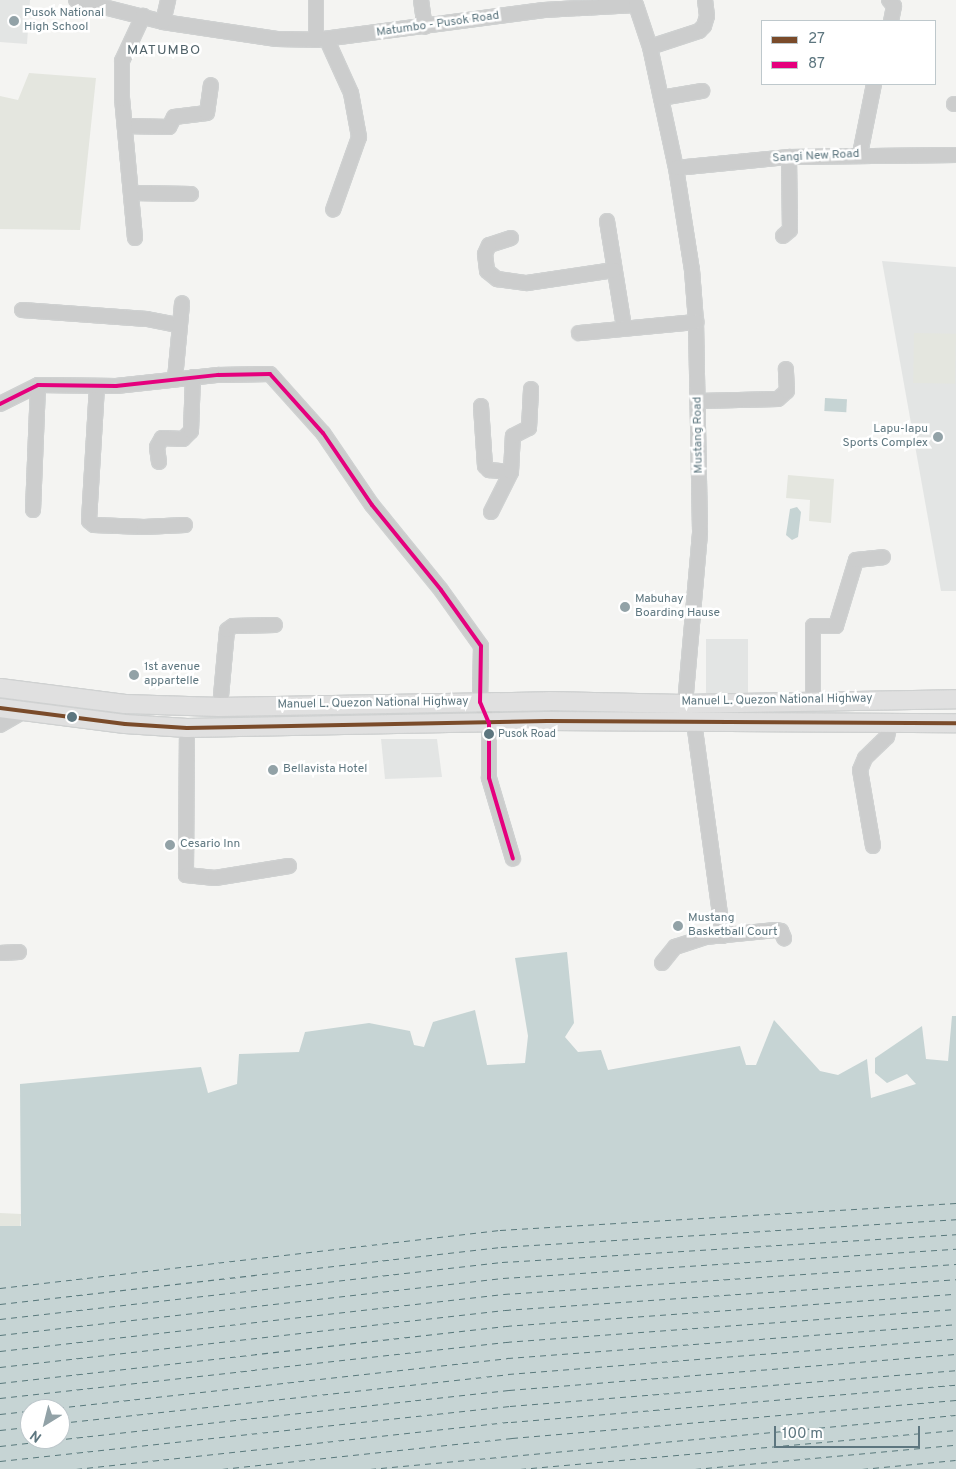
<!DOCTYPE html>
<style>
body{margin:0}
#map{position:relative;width:956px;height:1469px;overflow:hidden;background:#f4f4f2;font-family:Overpass,sans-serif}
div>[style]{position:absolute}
.built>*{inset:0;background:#e3e5e4;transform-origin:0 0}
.green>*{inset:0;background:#e4e6df;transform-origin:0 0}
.water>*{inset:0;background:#c6d4d4;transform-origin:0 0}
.ferry>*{height:1px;margin-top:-0.5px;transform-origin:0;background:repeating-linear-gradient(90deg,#58787b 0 6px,transparent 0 11px)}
.roads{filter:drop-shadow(1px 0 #cfd1d1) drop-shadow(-1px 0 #cfd1d1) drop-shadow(0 1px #cfd1d1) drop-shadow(0 -1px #cfd1d1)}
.minor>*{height:14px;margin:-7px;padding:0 7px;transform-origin:7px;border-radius:7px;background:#cccdcd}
.major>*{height:18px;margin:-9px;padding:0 9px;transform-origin:9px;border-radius:9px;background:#e0e0e0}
.bus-1>*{height:4px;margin:-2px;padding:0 2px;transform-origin:2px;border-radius:2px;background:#7a4b2a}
.bus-2>*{height:4px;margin:-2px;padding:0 2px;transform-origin:2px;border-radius:2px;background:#e5007d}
.dots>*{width:14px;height:14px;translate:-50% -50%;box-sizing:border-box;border:2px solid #fff;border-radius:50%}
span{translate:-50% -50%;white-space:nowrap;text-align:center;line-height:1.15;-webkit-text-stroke:5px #fff;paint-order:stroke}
.bus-label{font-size:11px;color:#5d767f}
.left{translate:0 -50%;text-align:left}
.poi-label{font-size:12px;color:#5d767f}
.right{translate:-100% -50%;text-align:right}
.street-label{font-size:12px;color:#5d767f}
.neighbourhood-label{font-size:14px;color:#506269;letter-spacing:1px}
.legend{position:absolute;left:761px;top:20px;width:175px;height:65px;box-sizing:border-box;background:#fff;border:1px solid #bec8cc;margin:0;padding:6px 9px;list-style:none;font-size:15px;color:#5d767f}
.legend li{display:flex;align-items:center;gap:10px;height:25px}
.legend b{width:25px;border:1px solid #bec8cc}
.north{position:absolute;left:20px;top:1399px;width:50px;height:50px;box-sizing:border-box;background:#fff;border:1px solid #bec8cc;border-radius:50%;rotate:216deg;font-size:14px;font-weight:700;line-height:20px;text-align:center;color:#5d767f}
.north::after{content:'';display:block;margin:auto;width:18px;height:22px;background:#92a2a7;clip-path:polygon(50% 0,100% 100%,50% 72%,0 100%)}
.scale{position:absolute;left:774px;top:1426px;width:146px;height:22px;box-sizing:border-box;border:2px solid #5d767f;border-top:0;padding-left:6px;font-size:15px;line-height:18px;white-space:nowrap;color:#5d767f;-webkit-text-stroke:4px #fff;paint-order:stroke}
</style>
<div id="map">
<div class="built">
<div style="clip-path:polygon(0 0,30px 0,27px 44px,0 42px)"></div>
<div style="clip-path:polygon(882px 261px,956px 267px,956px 591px,941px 591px)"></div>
<div style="left:706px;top:639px;width:42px;height:54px"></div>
<div style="clip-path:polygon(381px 739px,437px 739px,442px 777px,385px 779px)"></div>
</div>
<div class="green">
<div style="clip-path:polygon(29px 73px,96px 78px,80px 230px,0 229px,0 96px,18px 100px)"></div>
<div style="left:914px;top:333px;width:42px;height:50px;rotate:1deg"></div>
<div style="clip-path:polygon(788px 475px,834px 479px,831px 523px,809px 521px,810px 500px,786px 498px)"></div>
<div style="left:0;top:1213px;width:21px;height:13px;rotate:3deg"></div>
</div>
<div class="water">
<div style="left:825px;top:398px;width:22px;height:13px;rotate:3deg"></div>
<div style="clip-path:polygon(797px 507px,801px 512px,798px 537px,792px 540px,786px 535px,790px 509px)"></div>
<div style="clip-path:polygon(evenodd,567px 952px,574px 1023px,565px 1037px,578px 1052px,601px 1050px,608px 1070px,740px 1046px,746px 1065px,756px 1065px,774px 1020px,820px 1071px,838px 1075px,867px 1059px,871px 1098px,916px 1084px,907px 1074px,887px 1083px,875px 1073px,875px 1058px,922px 1026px,926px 1059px,948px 1061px,952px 1016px,956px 1016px,956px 1469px,0 1469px,0 1226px,21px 1226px,20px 1084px,201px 1067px,208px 1093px,237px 1084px,239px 1054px,299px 1052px,305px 1032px,369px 1023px,410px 1031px,414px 1045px,424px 1047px,433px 1022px,475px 1010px,487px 1065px,525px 1063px,528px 1036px,515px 958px,567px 952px,30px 1409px,60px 1409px,60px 1439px,30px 1439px,30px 1409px)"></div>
</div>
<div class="ferry">
<div style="left:0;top:1288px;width:503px;rotate:-6.62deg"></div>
<div style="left:500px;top:1230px;width:457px;rotate:-3.4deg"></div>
<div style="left:0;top:1304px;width:504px;rotate:-6.49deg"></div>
<div style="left:501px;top:1247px;width:456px;rotate:-3.5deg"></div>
<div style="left:0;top:1319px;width:505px;rotate:-6.48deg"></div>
<div style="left:502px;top:1262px;width:455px;rotate:-3.5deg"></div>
<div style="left:0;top:1335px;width:506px;rotate:-6.47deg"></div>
<div style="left:503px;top:1278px;width:454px;rotate:-3.7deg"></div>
<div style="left:0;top:1351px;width:507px;rotate:-6.45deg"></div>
<div style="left:504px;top:1294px;width:453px;rotate:-3.8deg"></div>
<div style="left:0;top:1367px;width:508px;rotate:-6.44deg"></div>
<div style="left:505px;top:1310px;width:452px;rotate:-3.9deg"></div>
<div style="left:0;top:1383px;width:509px;rotate:-6.43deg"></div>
<div style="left:506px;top:1326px;width:451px;rotate:-4.1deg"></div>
<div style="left:0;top:1398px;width:509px;rotate:-6.32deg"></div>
<div style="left:506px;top:1342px;width:451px;rotate:-4.2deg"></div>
<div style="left:47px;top:1409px;width:463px;rotate:-6.3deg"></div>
<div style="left:507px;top:1358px;width:450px;rotate:-4.3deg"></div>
<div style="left:0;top:1414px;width:30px;rotate:-6deg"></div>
<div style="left:60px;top:1423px;width:451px;rotate:-6.2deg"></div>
<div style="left:508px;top:1374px;width:449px;rotate:-4.5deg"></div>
<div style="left:0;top:1430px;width:30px;rotate:-6deg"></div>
<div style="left:0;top:1446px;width:512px;rotate:-6.28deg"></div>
<div style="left:509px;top:1390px;width:448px;rotate:-4.6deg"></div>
<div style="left:0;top:1461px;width:513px;rotate:-6.16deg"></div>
<div style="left:510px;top:1406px;width:447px;rotate:-4.6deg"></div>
<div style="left:76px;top:1469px;width:438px;rotate:-6.2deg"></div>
<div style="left:511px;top:1422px;width:447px;rotate:-4.8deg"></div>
<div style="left:222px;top:1469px;width:292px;rotate:-6.1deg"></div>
<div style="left:512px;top:1438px;width:446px;rotate:-4.9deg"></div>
<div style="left:370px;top:1469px;width:588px;rotate:-5.26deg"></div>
<div style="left:520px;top:1469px;width:438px;rotate:-5.1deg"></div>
<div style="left:695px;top:1469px;width:262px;rotate:-5.3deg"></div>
<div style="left:862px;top:1469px;width:94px;rotate:-5.5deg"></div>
</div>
<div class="roads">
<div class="minor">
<div style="left:76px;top:0;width:90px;rotate:14.2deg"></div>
<div style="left:163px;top:22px;width:115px;rotate:8.5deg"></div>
<div style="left:277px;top:39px;width:39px;rotate:1deg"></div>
<div style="left:316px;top:40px;width:230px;rotate:-7.5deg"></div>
<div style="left:544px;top:10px;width:92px;rotate:-3.1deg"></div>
<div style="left:636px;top:5px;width:44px;rotate:71.6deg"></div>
<div style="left:650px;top:47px;width:124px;rotate:77.9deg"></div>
<div style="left:676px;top:168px;width:103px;rotate:81.1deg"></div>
<div style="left:692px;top:270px;width:52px;rotate:85.6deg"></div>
<div style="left:696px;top:322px;width:211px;rotate:88.9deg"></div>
<div style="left:700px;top:533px;width:171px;rotate:95deg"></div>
<div style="left:421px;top:0;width:27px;rotate:82deg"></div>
<div style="left:889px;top:0;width:8px;rotate:50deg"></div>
<div style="left:894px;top:6px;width:15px;rotate:101deg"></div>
<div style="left:163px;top:22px;width:23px;rotate:-77deg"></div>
<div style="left:316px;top:40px;width:40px;rotate:-90deg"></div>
<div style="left:327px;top:40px;width:58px;rotate:65.6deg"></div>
<div style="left:351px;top:93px;width:45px;rotate:79.7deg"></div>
<div style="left:359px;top:137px;width:77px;rotate:109.6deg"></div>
<div style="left:650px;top:47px;width:52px;rotate:-18.1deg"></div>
<div style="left:699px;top:31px;width:7px;rotate:-45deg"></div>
<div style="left:704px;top:26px;width:10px;rotate:-73deg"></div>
<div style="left:707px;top:16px;width:16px;rotate:-97deg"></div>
<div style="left:661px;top:98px;width:42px;rotate:-9.7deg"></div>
<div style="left:954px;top:104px;width:2px"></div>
<div style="left:125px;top:126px;width:44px;rotate:1.3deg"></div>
<div style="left:169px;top:127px;width:11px;rotate:-63deg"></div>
<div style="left:174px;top:117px;width:33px;rotate:-7deg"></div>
<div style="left:207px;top:113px;width:28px;rotate:-82deg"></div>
<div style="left:860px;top:154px;width:71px;rotate:-78.7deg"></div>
<div style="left:676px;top:168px;width:114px;rotate:-5.6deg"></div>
<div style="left:789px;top:157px;width:167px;rotate:-0.7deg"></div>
<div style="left:132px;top:193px;width:59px;rotate:1deg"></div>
<div style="left:607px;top:221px;width:107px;rotate:80.9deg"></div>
<div style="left:783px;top:236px;width:9px;rotate:-41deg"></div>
<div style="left:790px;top:230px;width:73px;rotate:-90.8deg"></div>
<div style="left:135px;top:238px;width:140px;rotate:-95.3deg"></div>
<div style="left:122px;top:99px;width:38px;rotate:-90deg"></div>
<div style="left:122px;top:61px;width:50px;rotate:-65deg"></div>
<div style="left:511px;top:238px;width:23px;rotate:162deg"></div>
<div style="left:489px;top:245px;width:10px;rotate:114deg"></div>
<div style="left:485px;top:254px;width:17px;rotate:83deg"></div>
<div style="left:487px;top:271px;width:13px;rotate:39deg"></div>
<div style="left:497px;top:279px;width:30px;rotate:8deg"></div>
<div style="left:527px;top:283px;width:88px;rotate:-8.5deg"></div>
<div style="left:22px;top:310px;width:125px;rotate:4.1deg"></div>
<div style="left:147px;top:319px;width:33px;rotate:11deg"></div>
<div style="left:579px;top:333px;width:118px;rotate:-5.4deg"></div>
<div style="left:175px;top:379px;width:76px;rotate:-84.7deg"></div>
<div style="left:97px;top:386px;width:135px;rotate:93.4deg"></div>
<div style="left:89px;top:521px;width:6px;rotate:39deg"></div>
<div style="left:94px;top:525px;width:50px;rotate:2.3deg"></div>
<div style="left:144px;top:527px;width:41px;rotate:-2.8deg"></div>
<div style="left:699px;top:401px;width:79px;rotate:-1.5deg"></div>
<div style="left:778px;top:399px;width:12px;rotate:-42deg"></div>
<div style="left:787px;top:391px;width:22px;rotate:-93deg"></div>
<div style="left:0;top:404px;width:42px;rotate:-26.6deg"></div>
<div style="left:38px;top:385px;width:78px;rotate:0.7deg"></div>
<div style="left:116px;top:386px;width:103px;rotate:-6.2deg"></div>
<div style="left:218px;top:375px;width:52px;rotate:-1.1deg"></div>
<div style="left:270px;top:374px;width:79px;rotate:48.1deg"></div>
<div style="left:323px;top:433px;width:87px;rotate:55.8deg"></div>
<div style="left:372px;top:505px;width:109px;rotate:50.9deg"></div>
<div style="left:441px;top:590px;width:69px;rotate:54.5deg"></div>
<div style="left:481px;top:646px;width:56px;rotate:91deg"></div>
<div style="left:480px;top:702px;width:23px;rotate:67deg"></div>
<div style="left:489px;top:723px;width:55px;rotate:90deg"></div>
<div style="left:489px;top:778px;width:84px;rotate:73.5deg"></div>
<div style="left:481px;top:406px;width:60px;rotate:86.2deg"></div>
<div style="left:485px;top:466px;width:6px;rotate:45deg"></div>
<div style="left:489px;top:470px;width:22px;rotate:5deg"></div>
<div style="left:159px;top:462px;width:15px;rotate:-98deg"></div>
<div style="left:157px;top:447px;width:10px;rotate:-61deg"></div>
<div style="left:162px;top:438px;width:21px;rotate:3deg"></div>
<div style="left:183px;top:439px;width:11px;rotate:-45deg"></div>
<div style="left:191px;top:431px;width:54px;rotate:-87.9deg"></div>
<div style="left:33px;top:510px;width:125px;rotate:-87.7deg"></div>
<div style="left:491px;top:512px;width:45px;rotate:-63.4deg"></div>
<div style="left:511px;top:472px;width:36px;rotate:-87deg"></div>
<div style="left:513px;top:436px;width:18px;rotate:-27deg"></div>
<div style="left:529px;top:428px;width:39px;rotate:-87deg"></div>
<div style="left:813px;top:699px;width:73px;rotate:-90deg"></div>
<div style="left:813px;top:626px;width:23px"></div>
<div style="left:836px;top:626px;width:69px;rotate:-73.1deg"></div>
<div style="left:856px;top:560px;width:27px;rotate:-6deg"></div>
<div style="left:220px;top:707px;width:77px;rotate:-84.8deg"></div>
<div style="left:227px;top:630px;width:7px;rotate:-34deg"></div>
<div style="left:233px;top:626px;width:42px;rotate:-1.4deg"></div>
<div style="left:694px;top:722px;width:216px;rotate:82.3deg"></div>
<div style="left:0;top:725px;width:28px;rotate:-30deg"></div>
<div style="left:187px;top:728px;width:147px;rotate:90.4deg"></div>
<div style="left:186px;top:875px;width:29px;rotate:6deg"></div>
<div style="left:215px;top:878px;width:75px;rotate:-9.2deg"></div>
<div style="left:873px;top:846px;width:77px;rotate:-99.7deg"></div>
<div style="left:860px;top:770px;width:13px;rotate:-67deg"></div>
<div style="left:865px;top:758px;width:30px;rotate:-44deg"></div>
<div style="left:887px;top:737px;width:14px;rotate:-78deg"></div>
<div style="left:0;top:953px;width:19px;rotate:-3deg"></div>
<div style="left:662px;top:963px;width:21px;rotate:-51deg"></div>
<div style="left:675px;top:947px;width:32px;rotate:-18deg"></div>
<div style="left:705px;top:937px;width:71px;rotate:-5.6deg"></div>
<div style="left:776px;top:930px;width:5px;rotate:11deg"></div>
<div style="left:781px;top:931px;width:8px;rotate:67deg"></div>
</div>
<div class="major">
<div style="left:0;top:688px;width:126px;rotate:7.3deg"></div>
<div style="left:125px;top:704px;width:95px;rotate:1.8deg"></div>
<div style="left:220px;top:707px;width:329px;rotate:-1deg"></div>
<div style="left:549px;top:701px;width:134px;rotate:1.3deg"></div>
<div style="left:683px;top:704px;width:273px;rotate:-1deg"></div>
<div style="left:0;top:708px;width:126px;rotate:7.3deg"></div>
<div style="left:125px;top:724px;width:62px;rotate:3.7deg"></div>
<div style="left:187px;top:728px;width:360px;rotate:-1.1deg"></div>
<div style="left:547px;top:721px;width:409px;rotate:0.3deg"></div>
</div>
</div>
<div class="bus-1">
<div style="left:0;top:708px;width:126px;rotate:7.3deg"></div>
<div style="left:125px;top:724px;width:62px;rotate:3.7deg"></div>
<div style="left:187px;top:728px;width:360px;rotate:-1.1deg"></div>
<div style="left:547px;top:721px;width:409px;rotate:0.3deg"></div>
</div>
<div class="bus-2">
<div style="left:0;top:404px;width:42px;rotate:-26.6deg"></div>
<div style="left:38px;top:385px;width:78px;rotate:0.7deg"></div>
<div style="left:116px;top:386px;width:103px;rotate:-6.2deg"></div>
<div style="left:218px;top:375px;width:52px;rotate:-1.1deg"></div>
<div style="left:270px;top:374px;width:79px;rotate:48.1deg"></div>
<div style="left:323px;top:433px;width:87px;rotate:55.8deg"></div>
<div style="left:372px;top:505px;width:109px;rotate:50.9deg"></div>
<div style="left:441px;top:590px;width:69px;rotate:54.5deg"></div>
<div style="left:481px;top:646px;width:56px;rotate:91deg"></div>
<div style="left:480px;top:702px;width:23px;rotate:67deg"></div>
<div style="left:489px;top:723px;width:55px;rotate:90deg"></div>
<div style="left:489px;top:778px;width:84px;rotate:73.5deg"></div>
</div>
<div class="dots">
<div style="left:14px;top:21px;background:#92a2a7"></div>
<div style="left:938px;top:437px;background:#92a2a7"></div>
<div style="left:625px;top:607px;background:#92a2a7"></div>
<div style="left:134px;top:675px;background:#92a2a7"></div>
<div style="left:72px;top:717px;background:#5d767f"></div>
<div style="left:489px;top:734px;background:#5d767f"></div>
<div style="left:273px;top:770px;background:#92a2a7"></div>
<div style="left:170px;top:845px;background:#92a2a7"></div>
<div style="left:678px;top:926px;background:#92a2a7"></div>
</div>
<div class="bus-label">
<span class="left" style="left:498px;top:734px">Pusok Road</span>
</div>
<div class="poi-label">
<span class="left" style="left:24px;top:21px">Pusok National<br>High School</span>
<span class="right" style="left:928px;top:437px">Lapu-lapu<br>Sports Complex</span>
<span class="left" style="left:635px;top:607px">Mabuhay<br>Boarding Hause</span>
<span class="left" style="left:144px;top:675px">1st avenue<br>appartelle</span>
<span class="left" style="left:283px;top:770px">Bellavista Hotel</span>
<span class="left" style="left:180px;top:845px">Cesario Inn</span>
<span class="left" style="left:688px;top:926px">Mustang<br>Basketball Court</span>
</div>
<div class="street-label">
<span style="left:438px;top:25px;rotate:-8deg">Matumbo - Pusok Road</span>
<span style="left:816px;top:157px;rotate:-3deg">Sangi New Road</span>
<span style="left:699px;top:435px;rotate:-91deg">Mustang Road</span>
<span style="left:777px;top:701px;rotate:-1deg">Manuel L. Quezon National Highway</span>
<span style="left:373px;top:704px;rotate:-1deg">Manuel L. Quezon National Highway</span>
</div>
<div class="neighbourhood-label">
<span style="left:164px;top:51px">MATUMBO</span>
</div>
<ul class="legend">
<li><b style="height:6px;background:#7a4b2a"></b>27</li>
<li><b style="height:6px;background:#e5007d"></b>87</li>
</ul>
<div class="north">N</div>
<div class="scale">100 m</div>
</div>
